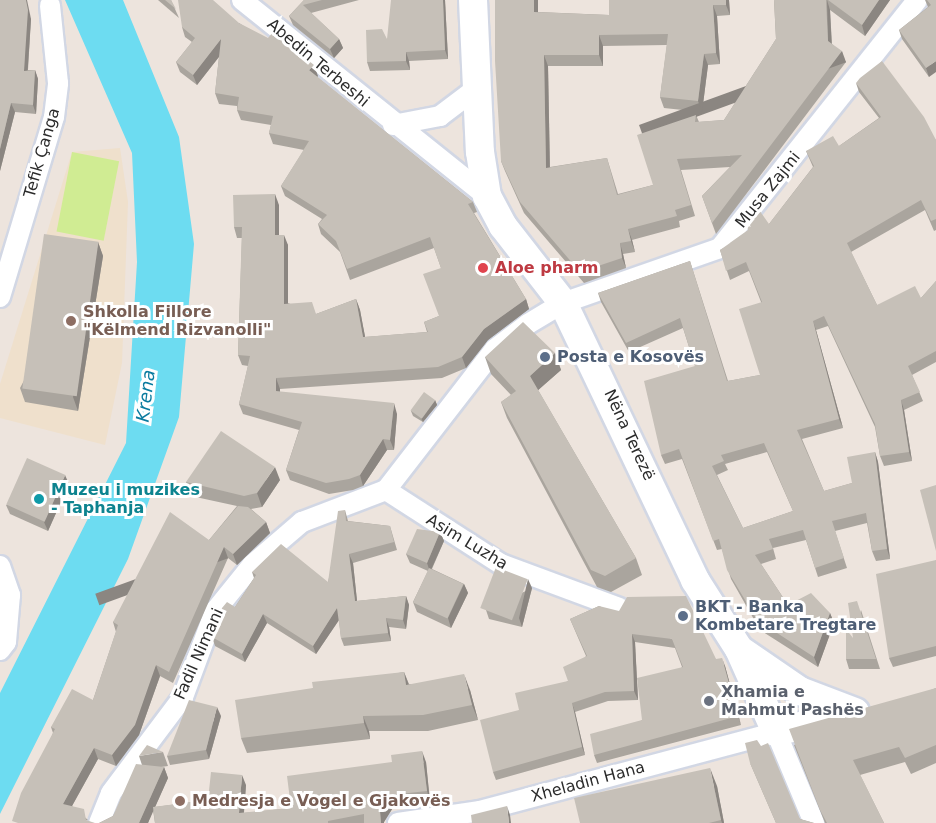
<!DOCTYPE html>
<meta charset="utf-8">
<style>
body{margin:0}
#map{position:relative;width:936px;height:823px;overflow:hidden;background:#ede4dd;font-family:"DejaVu Sans",sans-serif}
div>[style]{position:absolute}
.education>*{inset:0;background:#efe0cc}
.pitch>*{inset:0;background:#d0ec93;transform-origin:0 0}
.water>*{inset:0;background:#6ddcf1}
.roads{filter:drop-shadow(2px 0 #d2d7e4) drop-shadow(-2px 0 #d2d7e4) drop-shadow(0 2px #d2d7e4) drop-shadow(0 -2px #d2d7e4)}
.minor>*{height:20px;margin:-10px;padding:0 10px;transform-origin:10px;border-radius:10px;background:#fff}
.secondary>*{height:28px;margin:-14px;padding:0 14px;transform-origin:14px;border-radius:14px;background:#fff}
.wall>*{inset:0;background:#aaa59e}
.shaded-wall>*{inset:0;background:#8b8681;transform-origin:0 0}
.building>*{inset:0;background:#c6c0b8;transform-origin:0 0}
.dots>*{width:16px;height:16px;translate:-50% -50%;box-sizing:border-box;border:3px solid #fff;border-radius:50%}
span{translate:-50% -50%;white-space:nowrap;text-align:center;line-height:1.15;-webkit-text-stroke:6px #fff;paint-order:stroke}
.street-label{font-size:16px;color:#2b2b2b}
.health-label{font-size:16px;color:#be3a42;font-weight:700}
.left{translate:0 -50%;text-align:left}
.education-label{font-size:16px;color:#785e54;font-weight:700}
.service-label{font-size:16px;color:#4e5e75;font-weight:700}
.culture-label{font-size:16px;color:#0d838f;font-weight:700}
.worship-label{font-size:16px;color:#5b616d;font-weight:700}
.water-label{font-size:18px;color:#0a7b9f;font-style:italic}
</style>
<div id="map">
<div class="education">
<div style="clip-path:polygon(120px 148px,128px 202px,122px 363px,105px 445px,0 418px,0 384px,72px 152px)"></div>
</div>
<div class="pitch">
<div style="left:72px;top:152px;width:48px;height:81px;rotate:11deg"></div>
</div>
<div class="water">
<div style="clip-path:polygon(65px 0,123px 0,179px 137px,194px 244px,179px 417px,128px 559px,0 814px,0 693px,126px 443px,137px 262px,132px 153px)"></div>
</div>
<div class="roads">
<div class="minor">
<div style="left:242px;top:0;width:314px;rotate:38.7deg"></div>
<div style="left:393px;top:125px;width:48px;rotate:-10.8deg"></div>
<div style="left:440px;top:116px;width:46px;rotate:-37.1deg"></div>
<div style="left:0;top:297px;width:188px;rotate:-73.3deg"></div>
<div style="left:54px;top:117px;width:34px;rotate:-83deg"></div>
<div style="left:58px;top:83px;width:78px;rotate:-95.9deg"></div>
<div style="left:386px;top:490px;width:137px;rotate:32.8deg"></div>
<div style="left:501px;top:564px;width:126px;rotate:20.4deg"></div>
<div style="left:0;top:566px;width:31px;rotate:71deg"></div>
<div style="left:10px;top:595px;width:47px;rotate:94.9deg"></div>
<div style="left:6px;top:642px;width:10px;rotate:127deg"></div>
<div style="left:99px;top:823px;width:32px;rotate:-68deg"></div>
<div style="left:111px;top:793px;width:120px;rotate:-53.1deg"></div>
<div style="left:183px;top:697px;width:92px;rotate:-69.6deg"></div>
<div style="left:215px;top:611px;width:60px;rotate:-51deg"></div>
<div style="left:253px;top:564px;width:65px;rotate:-40.6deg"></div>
<div style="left:302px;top:522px;width:90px;rotate:-20.9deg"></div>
<div style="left:386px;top:490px;width:178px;rotate:-52.3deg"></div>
<div style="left:495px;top:349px;width:41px;rotate:-37.1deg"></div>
<div style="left:528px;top:324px;width:41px;rotate:-31deg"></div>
<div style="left:563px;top:303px;width:166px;rotate:-19.3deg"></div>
<div style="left:720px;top:248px;width:317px;rotate:-51.5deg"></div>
<div style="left:398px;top:823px;width:83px;rotate:-8.3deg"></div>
<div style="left:480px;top:811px;width:306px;rotate:-14.9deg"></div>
<div style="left:776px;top:732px;width:99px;rotate:67.3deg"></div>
</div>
<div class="secondary">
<div style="left:473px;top:0;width:152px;rotate:87.4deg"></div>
<div style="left:480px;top:152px;width:45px;rotate:81deg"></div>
<div style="left:487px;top:196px;width:34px;rotate:62deg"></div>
<div style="left:503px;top:226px;width:98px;rotate:52.1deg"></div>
<div style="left:563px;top:303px;width:307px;rotate:64.5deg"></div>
<div style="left:695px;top:580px;width:82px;rotate:57.5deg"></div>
<div style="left:739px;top:649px;width:91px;rotate:66deg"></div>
<div style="left:776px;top:732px;width:70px;rotate:-14deg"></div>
<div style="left:743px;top:652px;width:69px;rotate:34.4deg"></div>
<div style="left:800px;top:691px;width:59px;rotate:20.9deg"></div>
</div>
</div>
<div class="wall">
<div style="clip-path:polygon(0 0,31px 19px,28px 70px,35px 70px,38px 79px,36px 114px,15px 112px,0 171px)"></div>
<div style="clip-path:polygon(158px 0,171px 0,179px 18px)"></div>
<div style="clip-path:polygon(304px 0,359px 0,311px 13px,339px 39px,343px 48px,334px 58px,293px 25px,289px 16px)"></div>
<div style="clip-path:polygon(445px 0,448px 59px,409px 61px,410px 70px,370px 71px,367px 62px,387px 39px)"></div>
<div style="clip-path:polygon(609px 0,729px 0,730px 15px,717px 16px,720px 64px,708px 65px,702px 112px,664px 108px,660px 97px,667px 45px,603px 46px,603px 66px,548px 66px,550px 167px,607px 158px,618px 194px,653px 185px,696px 115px,699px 122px,724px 120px,776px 39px,774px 0,890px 0,865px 36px,830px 10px,832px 44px,846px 62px,716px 234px,702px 196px,730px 167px,681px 170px,695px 216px,679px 221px,680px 227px,632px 240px,635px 252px,623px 254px,626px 268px,584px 283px,524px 213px,505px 171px,501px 161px,538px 12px,609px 15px)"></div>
<div style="clip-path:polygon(925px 0,936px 0,929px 77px,902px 39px,899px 30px,928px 7px)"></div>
<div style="clip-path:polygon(239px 23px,318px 76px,317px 77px,473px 202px,477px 212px,474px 213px,526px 299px,529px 309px,488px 340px,466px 368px,442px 378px,280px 389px,280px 392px,397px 414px,394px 450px,387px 450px,363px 486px,353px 490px,329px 494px,290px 480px,286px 470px,299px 430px,243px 414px,239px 404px,248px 366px,242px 365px,238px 355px,242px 238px,237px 238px,234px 227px,279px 205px,279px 235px,288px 245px,288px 303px,316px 314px,356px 299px,360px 310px,365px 337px,427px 332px,424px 322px,439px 316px,441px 268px,434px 248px,350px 280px,340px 252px,321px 234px,318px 224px,322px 219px,285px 196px,281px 186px,304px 150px,273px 144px,269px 133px,271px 125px,241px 120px,237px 110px,237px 106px,219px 104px,215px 93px,219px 57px,197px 85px,180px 72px,176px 62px,192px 42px,185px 37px,182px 27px)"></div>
<div style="clip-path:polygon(evenodd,856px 83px,936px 140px,936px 230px,934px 231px,925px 210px,851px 252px,877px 305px,921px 298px,936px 281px,936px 362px,912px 375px,923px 401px,904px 410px,912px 461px,884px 466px,880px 456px,875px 427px,828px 326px,816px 330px,843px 428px,802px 439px,824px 491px,852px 483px,875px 452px,878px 462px,890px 559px,876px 561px,872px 551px,867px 523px,835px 531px,847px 568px,818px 577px,806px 540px,773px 548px,776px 559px,761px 564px,788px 605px,830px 613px,834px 623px,818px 667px,760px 630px,731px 579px,722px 549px,717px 550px,682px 459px,665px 464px,661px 455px,695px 366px,683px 328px,629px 352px,601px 302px,598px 293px,690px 261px,728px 381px,760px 375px,761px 302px,749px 271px,730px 280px,720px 250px,769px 224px,813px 167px,806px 151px,839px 146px,879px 118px,859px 92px,856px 83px,767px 452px,793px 511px,743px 528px,717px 475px,728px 470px,725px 464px,767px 452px)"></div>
<div style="clip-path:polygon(98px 242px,103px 256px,78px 411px,25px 402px,20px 388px)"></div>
<div style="clip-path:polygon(555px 353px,561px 370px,538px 390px,636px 558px,642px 575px,611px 592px,597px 587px,507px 418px,501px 402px,511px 395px,491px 374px,485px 357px)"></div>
<div style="clip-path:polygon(435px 400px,437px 405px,423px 422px,413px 416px,411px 411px)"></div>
<div style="clip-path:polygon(280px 480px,262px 507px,251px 509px,266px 522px,270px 533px,237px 565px,228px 558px,173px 683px,160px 676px,139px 735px,116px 766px,98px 759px,72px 806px,88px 820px,19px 823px,53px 733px,51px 727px,93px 700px,116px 632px,113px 622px,209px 540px,237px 506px,191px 496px,186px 482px)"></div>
<div style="clip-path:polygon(69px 484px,48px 531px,10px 514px,6px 505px)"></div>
<div style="clip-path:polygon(345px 510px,348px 521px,390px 526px,397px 550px,353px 563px,357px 601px,406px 596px,409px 605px,406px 629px,389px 627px,391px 641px,344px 646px,341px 638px,339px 620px,316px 654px,267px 623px,245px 662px,215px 646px,212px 637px,235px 607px,254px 578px,252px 572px,328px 582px)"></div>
<div style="clip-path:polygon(440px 532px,444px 541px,432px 569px,464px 584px,468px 593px,451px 628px,417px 612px,413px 602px,428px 571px,410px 563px,406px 554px)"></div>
<div style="clip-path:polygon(936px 560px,936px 656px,893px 667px,889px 658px)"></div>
<div style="clip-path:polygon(532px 588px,522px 627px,489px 619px,486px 610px)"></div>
<div style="clip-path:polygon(599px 606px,716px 659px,725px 666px,741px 725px,597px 763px,594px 755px,642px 720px,682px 667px,675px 648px,635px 642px,638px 700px,608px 701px,575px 712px,585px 755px,496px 780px,493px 772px,519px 710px,568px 681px,586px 656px,570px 619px)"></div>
<div style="clip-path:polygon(861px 610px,880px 669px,849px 669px,846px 659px,853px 638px)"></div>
<div style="clip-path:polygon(404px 672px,409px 684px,470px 690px,478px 720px,428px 731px,369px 731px,370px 739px,247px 753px,241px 738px,313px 688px)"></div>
<div style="clip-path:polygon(936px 688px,936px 763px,911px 774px,905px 762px,860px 775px,884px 823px,825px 823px,794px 745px)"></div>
<div style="clip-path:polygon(221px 716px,209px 759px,170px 765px,167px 756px)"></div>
<div style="clip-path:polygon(163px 752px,168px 766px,161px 767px,164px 767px,168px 778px,155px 807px,208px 800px,246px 785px,244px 813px,291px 808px,426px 762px,430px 802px,394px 806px,384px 822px,384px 823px,155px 823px,153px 810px,148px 823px,99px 823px,113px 816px,142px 765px,139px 756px)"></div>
<div style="clip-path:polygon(750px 763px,800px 819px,814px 823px,776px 823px)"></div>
<div style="clip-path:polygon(717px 786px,724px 823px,580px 823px)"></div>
</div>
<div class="shaded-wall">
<div style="clip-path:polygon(26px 0,27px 0,31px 19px,27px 80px,24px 71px)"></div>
<div style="clip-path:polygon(443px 0,445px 0,448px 59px,445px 50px)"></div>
<div style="clip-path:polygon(534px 0,538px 0,538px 23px,534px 12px)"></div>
<div style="clip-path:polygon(726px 0,729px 0,730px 15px,726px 5px)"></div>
<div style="clip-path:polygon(827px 0,830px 10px,832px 52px,828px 41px)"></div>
<div style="clip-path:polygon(879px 0,890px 0,865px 36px,862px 25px)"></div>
<div style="clip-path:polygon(713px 5px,717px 16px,720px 64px,716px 53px)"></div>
<div style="clip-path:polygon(599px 35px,603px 46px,603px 66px,599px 55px)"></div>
<div style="clip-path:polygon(221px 39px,225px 49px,197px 85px,193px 75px)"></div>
<div style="clip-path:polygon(339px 39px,343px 48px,334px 58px,330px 49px)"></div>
<div style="left:842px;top:51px;width:12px;height:216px;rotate:70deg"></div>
<div style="clip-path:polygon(406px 52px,409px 61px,410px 70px,406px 61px)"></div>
<div style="clip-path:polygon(704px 54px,708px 65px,702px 112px,698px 101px)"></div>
<div style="clip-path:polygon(544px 55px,548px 66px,550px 178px,546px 168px)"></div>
<div style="clip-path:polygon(936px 61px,936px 72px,929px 77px,926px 68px)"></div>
<div style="clip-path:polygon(314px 65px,318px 76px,313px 81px,309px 70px)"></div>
<div style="clip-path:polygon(35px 70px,38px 79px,36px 114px,33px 105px)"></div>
<div style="clip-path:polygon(11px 103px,15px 112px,0 171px,0 149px)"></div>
<div style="clip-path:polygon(275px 194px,279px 205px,279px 245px,275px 235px)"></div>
<div style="clip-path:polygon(628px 229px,632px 240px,635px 252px,631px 241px)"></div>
<div style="clip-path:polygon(284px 235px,288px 245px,288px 314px,284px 304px)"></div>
<div style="clip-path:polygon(98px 242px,103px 256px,78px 411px,73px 397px)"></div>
<div style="clip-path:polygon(620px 243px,623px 254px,626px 268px,622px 258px)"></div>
<div style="clip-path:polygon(356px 299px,360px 310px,367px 347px,363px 337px)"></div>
<div style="clip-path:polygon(526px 299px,529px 309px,488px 340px,466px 368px,462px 357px,484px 329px)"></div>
<div style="clip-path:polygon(813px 321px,816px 330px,843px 428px,839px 419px)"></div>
<div style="clip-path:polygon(555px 353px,561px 370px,536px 392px,530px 376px)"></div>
<div style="clip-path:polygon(276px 378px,280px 389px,280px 402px,276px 391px)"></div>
<div style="clip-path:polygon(435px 400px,437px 405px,423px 422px,421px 418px)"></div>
<div style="clip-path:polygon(901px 400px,904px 410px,912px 461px,909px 452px)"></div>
<div style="clip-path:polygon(394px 403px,397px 414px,394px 450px,390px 440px)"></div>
<div style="clip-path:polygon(383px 439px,387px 450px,363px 486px,360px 475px)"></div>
<div style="clip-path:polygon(875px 452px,878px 462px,890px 559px,887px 549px)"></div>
<div style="clip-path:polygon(275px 467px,280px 480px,262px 507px,257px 493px)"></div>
<div style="clip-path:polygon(65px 475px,69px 484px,48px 531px,44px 522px)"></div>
<div style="clip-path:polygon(266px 522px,270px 533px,237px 565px,233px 554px)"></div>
<div style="clip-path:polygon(440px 532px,444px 541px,430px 572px,427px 563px)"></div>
<div style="left:224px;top:547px;width:12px;height:137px;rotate:70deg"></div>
<div style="clip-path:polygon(349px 554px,353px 563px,358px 610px,355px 601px)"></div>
<div style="clip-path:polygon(528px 579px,532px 588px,522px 627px,519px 618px)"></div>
<div style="clip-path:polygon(464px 584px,468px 593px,451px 628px,448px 618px)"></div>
<div style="clip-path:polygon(406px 596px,409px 605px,406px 629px,403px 620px)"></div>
<div style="clip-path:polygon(337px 608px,341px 617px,316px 654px,313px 646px)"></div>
<div style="clip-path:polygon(830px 613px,834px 623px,818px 667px,814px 657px)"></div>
<div style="clip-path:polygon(263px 614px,267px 623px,245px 662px,242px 654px)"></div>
<div style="clip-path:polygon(386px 618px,389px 627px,391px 641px,388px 633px)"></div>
<div style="clip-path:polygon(632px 634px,635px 642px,638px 700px,634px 691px)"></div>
<div style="clip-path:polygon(722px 658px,725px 666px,741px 725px,738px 716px)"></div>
<div style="clip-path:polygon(156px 665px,160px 676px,139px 735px,116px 766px,112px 755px)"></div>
<div style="clip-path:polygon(404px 672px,410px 688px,406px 685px)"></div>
<div style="clip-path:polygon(464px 674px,470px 690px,478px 720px,472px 705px)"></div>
<div style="clip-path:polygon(572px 703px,575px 712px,585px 755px,582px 747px)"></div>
<div style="clip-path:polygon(217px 707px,221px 716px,209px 759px,206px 750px)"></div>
<div style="clip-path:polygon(363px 716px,369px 731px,370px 739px,364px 723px)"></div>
<div style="clip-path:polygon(94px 748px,98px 759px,67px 815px,63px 804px)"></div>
<div style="clip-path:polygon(422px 751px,426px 762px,430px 802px,427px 791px)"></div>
<div style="clip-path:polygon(164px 767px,168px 778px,148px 823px,139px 823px)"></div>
<div style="clip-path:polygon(710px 768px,717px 786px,724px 823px,722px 823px,721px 820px)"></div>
<div style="clip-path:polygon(242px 775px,246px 785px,243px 823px,239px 813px)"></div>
<div style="clip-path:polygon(390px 795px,394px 806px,384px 822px,384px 823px,381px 823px,380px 811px)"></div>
<div style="clip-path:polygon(507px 806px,510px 815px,511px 823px,509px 823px)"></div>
</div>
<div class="building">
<div style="clip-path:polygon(0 0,26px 0,28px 10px,24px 71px,35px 70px,33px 105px,11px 103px,0 149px)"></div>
<div style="clip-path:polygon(165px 0,171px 0,176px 9px)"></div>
<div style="clip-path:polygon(178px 0,213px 0,239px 23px,268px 38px,273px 32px,314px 65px,309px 70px,473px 202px,468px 204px,526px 299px,484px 329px,462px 357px,438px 367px,276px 378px,276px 391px,394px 403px,390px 440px,383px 439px,360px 475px,349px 479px,326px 483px,286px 470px,302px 422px,239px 404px,250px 356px,238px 355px,242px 227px,234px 227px,233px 195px,275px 194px,275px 235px,284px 235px,284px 304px,312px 302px,316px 314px,356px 299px,363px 337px,428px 332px,424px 322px,439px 316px,423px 274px,441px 268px,430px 237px,347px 269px,336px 241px,318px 224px,327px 215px,281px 186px,309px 141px,269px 133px,273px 116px,237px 110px,239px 97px,215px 93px,221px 39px,193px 75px,176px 62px,195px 38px,182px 27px)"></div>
<div style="clip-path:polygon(304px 0,322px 0,303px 5px,339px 39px,330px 49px,289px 16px)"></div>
<div style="clip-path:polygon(391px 0,443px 0,445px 50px,406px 52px,406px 61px,367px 62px,366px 30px,382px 29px,387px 39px)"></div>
<div style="clip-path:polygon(495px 0,534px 0,534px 12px,609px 15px,609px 0,726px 0,726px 5px,713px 5px,716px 53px,704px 54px,698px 101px,660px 97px,668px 34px,599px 35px,599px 55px,544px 55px,546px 168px,607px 158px,617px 195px,653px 185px,637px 135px,696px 115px,695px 122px,724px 120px,776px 39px,774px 0,826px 0,828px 41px,842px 51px,712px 223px,702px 196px,742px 155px,677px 159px,691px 205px,675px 210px,677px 216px,628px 229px,631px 241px,620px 243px,622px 258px,580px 272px,520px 202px,501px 161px,495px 61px)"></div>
<div style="clip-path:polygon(828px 0,879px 0,862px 25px)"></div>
<div style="clip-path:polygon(927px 0,936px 0,936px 61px,926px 68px,899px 30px,931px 5px)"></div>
<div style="clip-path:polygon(evenodd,882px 61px,924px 117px,936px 140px,936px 219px,931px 221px,921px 200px,847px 243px,877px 305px,915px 286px,921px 298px,936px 281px,936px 351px,908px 366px,920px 392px,901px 400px,909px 452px,880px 456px,875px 424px,824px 316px,813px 321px,839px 419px,797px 430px,824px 491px,852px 483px,847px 457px,875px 452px,887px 549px,872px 551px,866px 513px,832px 521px,844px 558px,815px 568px,803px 530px,769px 539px,773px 549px,755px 555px,788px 605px,811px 593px,830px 613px,814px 657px,757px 620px,727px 570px,719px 539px,713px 541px,679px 449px,661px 455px,644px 381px,695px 366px,680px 318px,626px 343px,598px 293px,690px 261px,727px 381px,760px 375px,739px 309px,762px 302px,746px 262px,726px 271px,720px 250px,748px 230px,746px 221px,757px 207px,769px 224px,814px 166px,806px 151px,833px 136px,839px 146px,881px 117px,856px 83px,860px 78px,882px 61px,764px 443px,793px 511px,743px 528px,712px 466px,724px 461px,721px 455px,764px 443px)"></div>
<div style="left:44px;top:234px;width:55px;height:156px;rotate:8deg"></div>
<div style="clip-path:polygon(523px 322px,555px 353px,530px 376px,636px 558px,605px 576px,591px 570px,501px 402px,516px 391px,485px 357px)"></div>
<div style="left:424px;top:392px;width:14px;height:23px;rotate:36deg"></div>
<div style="clip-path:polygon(221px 431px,275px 467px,257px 493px,244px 496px,186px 482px)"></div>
<div style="left:27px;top:458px;width:42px;height:51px;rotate:24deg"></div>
<div style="clip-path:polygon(936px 485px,936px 551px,920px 490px)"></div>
<div style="clip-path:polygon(238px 506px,248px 507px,266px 522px,233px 554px,224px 547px,169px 672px,156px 665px,135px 725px,112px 755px,94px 748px,63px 804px,84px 809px,86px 820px,95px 823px,18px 823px,12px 821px,21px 793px,55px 729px,51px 727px,72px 689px,93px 700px,118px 625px,113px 622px,170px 512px,209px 540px)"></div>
<div style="clip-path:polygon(345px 510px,346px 521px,390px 526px,394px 542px,349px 554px,355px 601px,406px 596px,403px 620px,386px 618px,388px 633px,341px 638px,337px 608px,313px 646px,263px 614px,242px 654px,212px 637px,222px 608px,227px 602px,235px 607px,256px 575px,252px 572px,281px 544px,328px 582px,338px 511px)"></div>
<div style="clip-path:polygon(417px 529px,440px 532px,427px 563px,406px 554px)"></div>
<div style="clip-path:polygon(936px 560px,936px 646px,889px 658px,876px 574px)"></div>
<div style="left:496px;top:567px;width:34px;height:44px;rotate:21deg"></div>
<div style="left:429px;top:568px;width:38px;height:38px;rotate:25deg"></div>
<div style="clip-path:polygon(686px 596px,716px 659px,722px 658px,738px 716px,594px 755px,590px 734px,642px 720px,637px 678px,683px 667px,672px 639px,632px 634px,634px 691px,605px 692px,572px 703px,582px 747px,493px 772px,480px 720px,519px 710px,515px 693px,568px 681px,563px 667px,587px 656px,570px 619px,599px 606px,619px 611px,627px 597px)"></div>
<div style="clip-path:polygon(857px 601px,876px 659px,846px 659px,846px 629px,853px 638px,848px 603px)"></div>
<div style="clip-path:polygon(404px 672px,406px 685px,464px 674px,472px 705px,423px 715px,363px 716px,364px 723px,241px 738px,235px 700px,313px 688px,312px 682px)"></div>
<div style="clip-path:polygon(936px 688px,936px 745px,905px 758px,899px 747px,853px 760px,884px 823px,827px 823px,820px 810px,789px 729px)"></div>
<div style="clip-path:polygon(189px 700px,217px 707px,206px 750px,167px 756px)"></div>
<div style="clip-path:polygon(757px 740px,761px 746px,768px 743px,800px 819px,814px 823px,776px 823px,750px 763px,745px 743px)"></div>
<div style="clip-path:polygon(147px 745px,163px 752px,139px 756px)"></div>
<div style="clip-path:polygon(422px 751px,427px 791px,390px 795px,380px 811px,381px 823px,364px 823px,364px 814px,328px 821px,328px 823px,155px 823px,153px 807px,208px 800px,211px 772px,242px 775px,239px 813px,291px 808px,287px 776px,392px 762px,391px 755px)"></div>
<div style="clip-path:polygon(136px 764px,164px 767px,139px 823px,99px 823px,113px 816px)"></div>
<div style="clip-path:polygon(710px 768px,721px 820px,709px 823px,580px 823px,574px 798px)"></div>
<div style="clip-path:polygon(507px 806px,509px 823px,472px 823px,471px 815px)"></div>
</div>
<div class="dots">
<div style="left:483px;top:268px;background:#e0444e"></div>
<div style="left:71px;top:321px;background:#8d6e63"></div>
<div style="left:545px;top:357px;background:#5c6f8a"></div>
<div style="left:39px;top:499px;background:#0f9aa8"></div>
<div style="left:683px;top:616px;background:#5c6f8a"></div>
<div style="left:709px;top:701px;background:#6b7280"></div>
<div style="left:180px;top:801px;background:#8d6e63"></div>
</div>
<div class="street-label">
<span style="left:318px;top:63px;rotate:40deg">Abedin Terbeshi</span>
<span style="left:42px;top:153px;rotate:-74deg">Tefik Çanga</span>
<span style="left:768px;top:190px;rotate:-51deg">Musa Zajmi</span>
<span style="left:629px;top:435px;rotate:65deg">Nëna Terezë</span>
<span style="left:467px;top:542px;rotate:31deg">Asim Luzha</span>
<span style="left:199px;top:654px;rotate:-66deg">Fadil Nimani</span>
<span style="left:588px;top:782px;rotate:-15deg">Xheladin Hana</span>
</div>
<div class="health-label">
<span class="left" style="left:495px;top:268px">Aloe pharm</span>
</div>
<div class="education-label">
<span class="left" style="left:83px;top:321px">Shkolla Fillore<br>"Këlmend Rizvanolli"</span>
<span class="left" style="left:192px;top:801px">Medresja e Vogel e Gjakovës</span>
</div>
<div class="service-label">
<span class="left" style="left:557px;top:357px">Posta e Kosovës</span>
<span class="left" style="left:695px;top:616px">BKT - Banka<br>Kombetare Tregtare</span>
</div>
<div class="culture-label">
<span class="left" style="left:51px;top:499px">Muzeu i muzikes<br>- Taphanja</span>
</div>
<div class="worship-label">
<span class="left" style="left:721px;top:701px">Xhamia e<br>Mahmut Pashës</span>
</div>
<div class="water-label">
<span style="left:146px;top:396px;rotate:-83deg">Krena</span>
</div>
</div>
